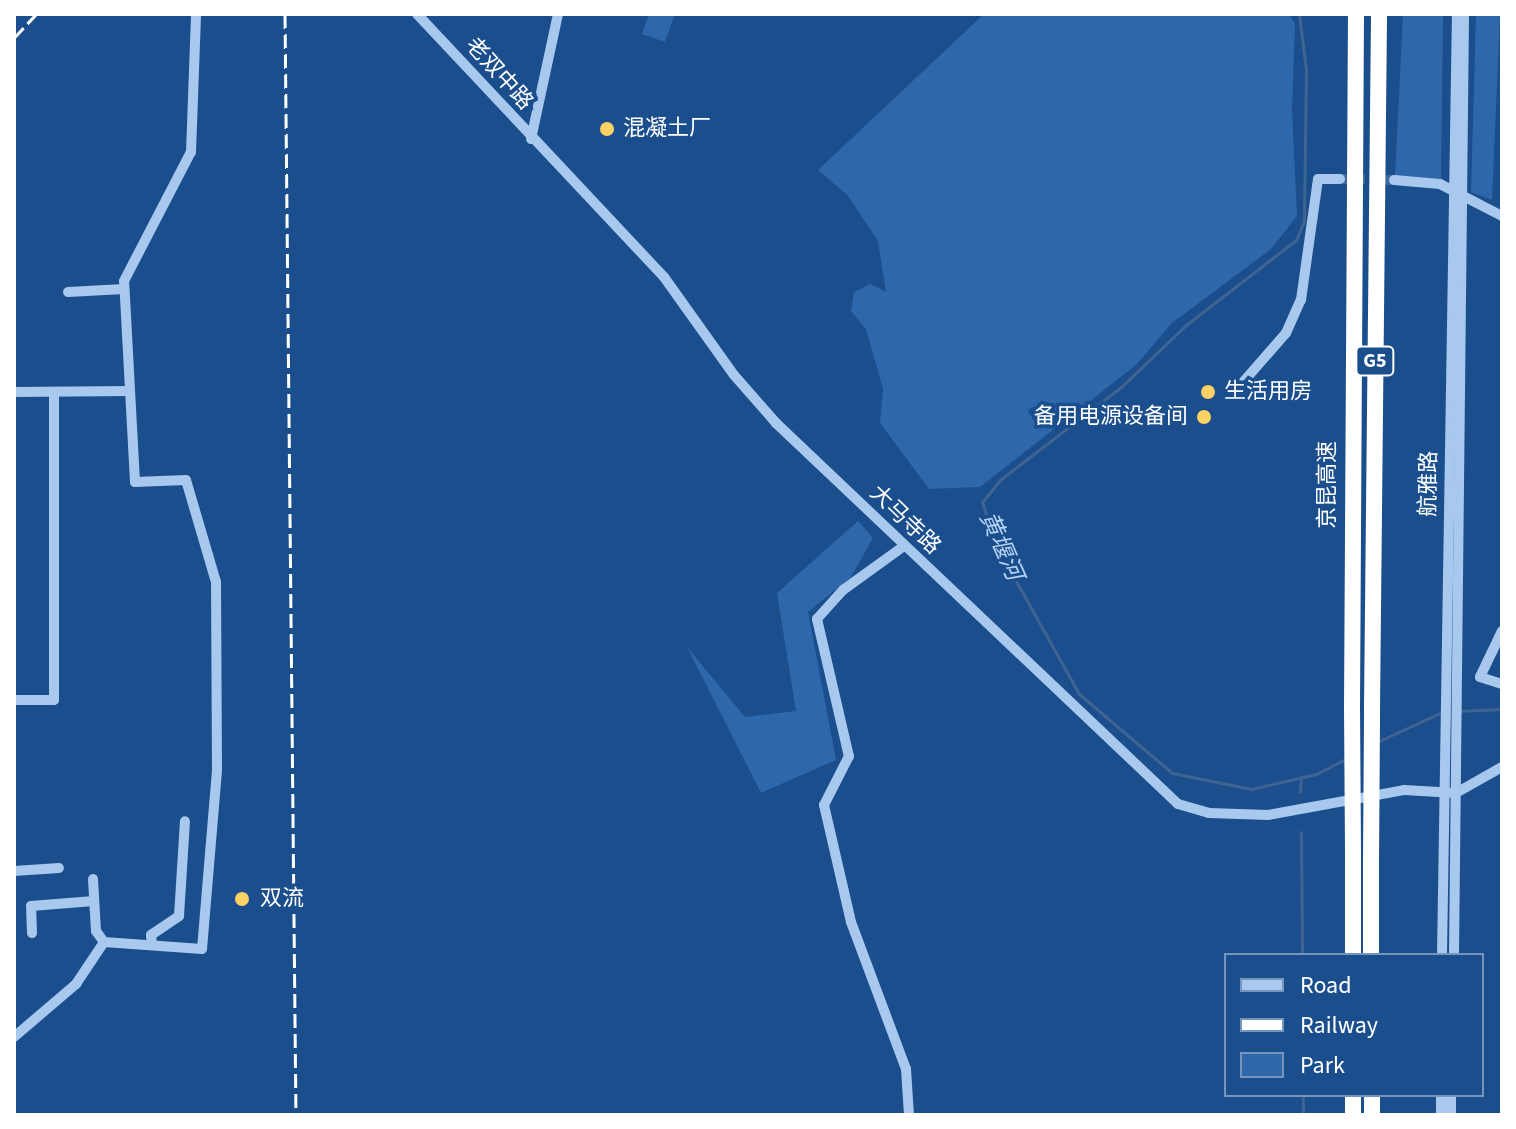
<!DOCTYPE html>
<meta charset="utf-8">
<style>
body{margin:0}
#map{position:relative;width:1516px;height:1129px;overflow:hidden;background:#1b4e8d;font-family:"Source Sans 3","Noto Sans SC",sans-serif}
div>[style]{position:absolute}
.green>*{inset:0;background:#2e68ab}
.stream>*{height:3px;margin:-1.5px;padding:0 1.5px;transform-origin:1.5px;border-radius:1.5px;background:#3f6491}
.minor-tunnel>*{height:10px;margin-top:-5px;transform-origin:0;background:repeating-linear-gradient(90deg,#3d699e 0 10px,transparent 0 15px)}
.minor>*{height:10px;margin:-5px;padding:0 5px;transform-origin:5px;border-radius:5px;background:#a8c8ed}
.highway>*{height:16px;margin:-8px;padding:0 8px;transform-origin:8px;border-radius:8px;background:#fff}
.rail>*{height:3px;margin-top:-1.5px;transform-origin:0;background:repeating-linear-gradient(90deg,#fff 0 14px,transparent 0 20px)}
.highway-bridge>*{height:16px;margin:-8px;padding:0 8px;transform-origin:8px;border-radius:8px;background:#fff}
.dots>*{width:22px;height:22px;translate:-50% -50%;box-sizing:border-box;border:4px solid #1b4e8d;border-radius:50%}
span{translate:-50% -50%;white-space:nowrap;text-align:center;line-height:1.15;-webkit-text-stroke:7px #1b4e8d;paint-order:stroke}
.shield-label span{padding:2px 6px;background:#1b4e8d;border:2px solid;border-radius:6px;-webkit-text-stroke-width:0}
.shield-label{font-size:20px;color:#fff;font-weight:700}
.street-label{font-size:22px;color:#fff}
.poi-label{font-size:22px;color:#fff}
.left{translate:0 -50%;text-align:left}
.right{translate:-100% -50%;text-align:right}
.water-label{font-size:24px;color:#b4d2f4;font-style:italic}
.frame{position:absolute;inset:0;border:16px solid #fff;pointer-events:none}
.legend{position:absolute;left:1224px;top:953px;width:260px;height:144px;box-sizing:border-box;background:#1b4e8d;border:2px solid #7695bb;margin:0;padding:10px 14px;list-style:none;font-size:24px;color:#fff}
.legend li{display:flex;align-items:center;gap:16px;height:40px}
.legend b{width:40px;border:2px solid #7695bb}
</style>
<div id="map">
<div class="green">
<div style="clip-path:polygon(649px 14px,675px 14px,665px 42px,642px 34px)"></div>
<div style="clip-path:polygon(984px 14px,1289px 14px,1295px 24px,1292px 109px,1297px 216px,1271px 249px,1172px 323px,1136px 365px,980px 487px,929px 489px,880px 423px,883px 389px,866px 329px,851px 311px,854px 292px,870px 284px,886px 292px,878px 241px,848px 196px,818px 170px)"></div>
<div style="clip-path:polygon(1403px 14px,1443px 14px,1441px 180px,1395px 176px)"></div>
<div style="clip-path:polygon(1476px 14px,1500px 14px,1492px 200px,1471px 192px)"></div>
<div style="clip-path:polygon(858px 521px,873px 538px,851px 577px,808px 612px,836px 760px,761px 793px,687px 647px,745px 717px,796px 711px,777px 593px)"></div>
</div>
<div class="stream">
<div style="left:1299px;top:14px;width:56px;rotate:82.9deg"></div>
<div style="left:1306px;top:70px;width:151px;rotate:90.8deg"></div>
<div style="left:1304px;top:221px;width:21px;rotate:113deg"></div>
<div style="left:1296px;top:240px;width:139px;rotate:142.3deg"></div>
<div style="left:1186px;top:325px;width:90px;rotate:136.4deg"></div>
<div style="left:1121px;top:387px;width:153px;rotate:142.5deg"></div>
<div style="left:1000px;top:480px;width:28px;rotate:129deg"></div>
<div style="left:982px;top:502px;width:47px;rotate:71.6deg"></div>
<div style="left:997px;top:547px;width:168px;rotate:60.8deg"></div>
<div style="left:1079px;top:694px;width:122px;rotate:40.3deg"></div>
<div style="left:1172px;top:773px;width:81px;rotate:11.4deg"></div>
<div style="left:1251px;top:789px;width:67px;rotate:-13deg"></div>
<div style="left:1316px;top:774px;width:34px;rotate:-27deg"></div>
<div style="left:1458px;top:711px;width:44px;rotate:-2.6deg"></div>
<div style="left:1377px;top:742px;width:72px;rotate:-24.8deg"></div>
<div style="left:1300px;top:792px;width:15px;rotate:-86deg"></div>
<div style="left:1301px;top:832px;width:123px;rotate:89.5deg"></div>
<div style="left:1303px;top:1095px;width:20px;rotate:90deg"></div>
</div>
<div class="minor-tunnel">
<div style="left:1340px;top:179px;width:54px;rotate:1.1deg"></div>
</div>
<div class="minor">
<div style="left:417px;top:14px;width:361px;rotate:46.8deg"></div>
<div style="left:664px;top:277px;width:120px;rotate:54.5deg"></div>
<div style="left:734px;top:375px;width:64px;rotate:48.8deg"></div>
<div style="left:776px;top:423px;width:554px;rotate:43.46deg"></div>
<div style="left:1178px;top:804px;width:32px;rotate:16deg"></div>
<div style="left:1209px;top:813px;width:59px;rotate:1.9deg"></div>
<div style="left:1268px;top:815px;width:138px;rotate:-10.4deg"></div>
<div style="left:1404px;top:790px;width:52px;rotate:3.3deg"></div>
<div style="left:1456px;top:793px;width:53px;rotate:-29.5deg"></div>
<div style="left:531px;top:139px;width:128px;rotate:-77.8deg"></div>
<div style="left:1394px;top:180px;width:46px;rotate:5deg"></div>
<div style="left:1440px;top:184px;width:70px;rotate:27.3deg"></div>
<div style="left:68px;top:292px;width:56px;rotate:-3.1deg"></div>
<div style="left:14px;top:392px;width:116px;rotate:-0.5deg"></div>
<div style="left:1230px;top:397px;width:85px;rotate:-48.8deg"></div>
<div style="left:1286px;top:333px;width:36px;rotate:-66deg"></div>
<div style="left:1301px;top:300px;width:122px;rotate:-82deg"></div>
<div style="left:1318px;top:179px;width:22px"></div>
<div style="left:904px;top:546px;width:75px;rotate:144.2deg"></div>
<div style="left:843px;top:590px;width:39px;rotate:132deg"></div>
<div style="left:817px;top:619px;width:141px;rotate:76.9deg"></div>
<div style="left:849px;top:756px;width:55px;rotate:117deg"></div>
<div style="left:824px;top:805px;width:120px;rotate:77deg"></div>
<div style="left:851px;top:922px;width:157px;rotate:69.5deg"></div>
<div style="left:906px;top:1069px;width:46px;rotate:86.3deg"></div>
<div style="left:1502px;top:631px;width:51px;rotate:115.6deg"></div>
<div style="left:1480px;top:677px;width:23px;rotate:18deg"></div>
<div style="left:14px;top:700px;width:40px"></div>
<div style="left:54px;top:700px;width:308px;rotate:-90deg"></div>
<div style="left:14px;top:871px;width:45px;rotate:-3.8deg"></div>
<div style="left:93px;top:879px;width:52px;rotate:86.7deg"></div>
<div style="left:96px;top:931px;width:14px;rotate:54deg"></div>
<div style="left:32px;top:933px;width:27px;rotate:-92deg"></div>
<div style="left:31px;top:906px;width:63px;rotate:-4.5deg"></div>
<div style="left:152px;top:945px;width:10px;rotate:-96deg"></div>
<div style="left:151px;top:935px;width:34px;rotate:-34deg"></div>
<div style="left:179px;top:916px;width:95px;rotate:-86.4deg"></div>
<div style="left:1442px;top:955px;width:941px;rotate:-89.09deg"></div>
<div style="left:1454px;top:955px;width:941px;rotate:-89.39deg"></div>
<div style="left:14px;top:1037px;width:82px;rotate:-40.5deg"></div>
<div style="left:76px;top:984px;width:50px;rotate:-56.3deg"></div>
<div style="left:104px;top:942px;width:98px;rotate:4.1deg"></div>
<div style="left:202px;top:949px;width:180px;rotate:-85.2deg"></div>
<div style="left:217px;top:770px;width:188px;rotate:-90.3deg"></div>
<div style="left:216px;top:582px;width:106px;rotate:-106.4deg"></div>
<div style="left:186px;top:480px;width:51px;rotate:177.8deg"></div>
<div style="left:135px;top:482px;width:201px;rotate:-93.1deg"></div>
<div style="left:124px;top:281px;width:145px;rotate:-62.6deg"></div>
<div style="left:191px;top:152px;width:138px;rotate:-87.9deg"></div>
<div style="left:1441px;top:1115px;width:20px;rotate:-90deg"></div>
<div style="left:1451px;top:1115px;width:20px;rotate:-90deg"></div>
</div>
<div class="highway">
<div style="left:1352px;top:707px;width:693px;rotate:-89.67deg"></div>
<div style="left:1372px;top:708px;width:694px;rotate:-89.42deg"></div>
<div style="left:1371px;top:862px;width:93px;rotate:90deg"></div>
<div style="left:1353px;top:955px;width:93px;rotate:-90deg"></div>
<div style="left:1372px;top:1095px;width:20px;rotate:90deg"></div>
<div style="left:1353px;top:1115px;width:20px;rotate:-90deg"></div>
</div>
<div class="rail">
<div style="left:285px;top:14px;width:1101px;rotate:89.43deg"></div>
<div style="left:14px;top:38px;width:33px;rotate:-47deg"></div>
</div>
<div class="highway-bridge">
<div style="left:1352px;top:707px;width:155px;rotate:89.6deg"></div>
<div style="left:1371px;top:862px;width:154px;rotate:-89.6deg"></div>
</div>
<div class="dots">
<div style="left:607px;top:129px;background:#fed165"></div>
<div style="left:1208px;top:392px;background:#fed165"></div>
<div style="left:1204px;top:417px;background:#fed165"></div>
<div style="left:242px;top:899px;background:#fed165"></div>
</div>
<div class="shield-label">
<span style="left:1375px;top:361px">G5</span>
</div>
<div class="street-label">
<span style="left:499px;top:74px;rotate:48deg">老双中路</span>
<span style="left:1429px;top:484px;rotate:-89deg">航雅路</span>
<span style="left:1328px;top:485px;rotate:-90deg">京昆高速</span>
<span style="left:905px;top:520px;rotate:44deg">大马寺路</span>
</div>
<div class="poi-label">
<span class="left" style="left:623px;top:129px">混凝土厂</span>
<span class="left" style="left:1224px;top:392px">生活用房</span>
<span class="right" style="left:1188px;top:417px">备用电源设备间</span>
<span class="left" style="left:260px;top:899px">双流</span>
</div>
<div class="water-label">
<span style="left:1001px;top:546px;rotate:66deg">黄堰河</span>
</div>
<div class="frame"></div>
<ul class="legend">
<li><b style="height:10px;background:#a8c8ed"></b>Road</li>
<li><b style="height:10px;background:#fff"></b>Railway</li>
<li><b style="height:22px;background:#2e68ab"></b>Park</li>
</ul>
</div>
